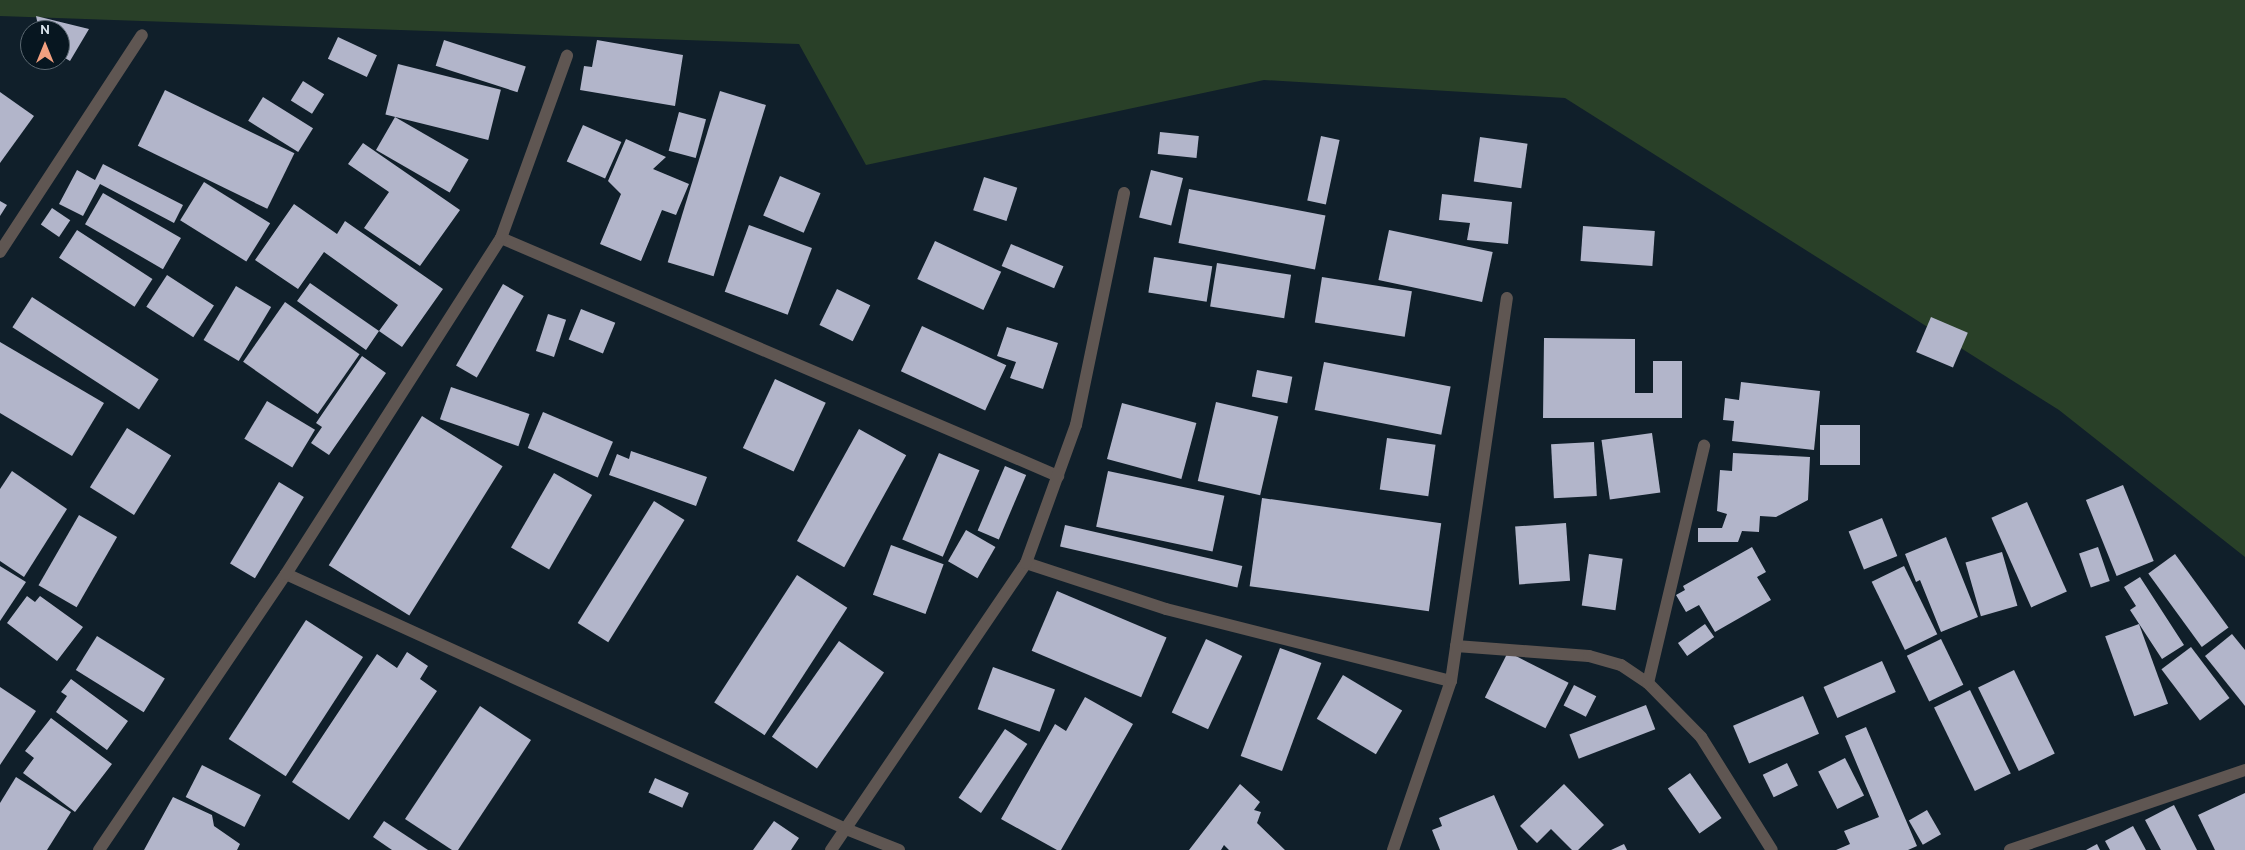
<!DOCTYPE html>
<style>
body{margin:0}
#map{position:relative;width:2245px;height:850px;overflow:hidden;background:#101f2a;font-family:Overpass,sans-serif}
div>[style]{position:absolute}
.green>*{inset:0;background:#294028}
.building>*{inset:0;background:#b2b5ca;transform-origin:0 0}
.minor>*{height:12px;margin:-6px;padding:0 6px;transform-origin:6px;border-radius:6px;background:#5f5652}
span{translate:-50% -50%;white-space:nowrap;text-align:center;line-height:1.15;-webkit-text-stroke:5px #071620;paint-order:stroke}
.north{position:absolute;left:20px;top:20px;width:50px;height:50px;box-sizing:border-box;background:#071620;border:1px solid #5b6871;border-radius:50%;rotate:0deg;font-size:14px;font-weight:700;line-height:20px;text-align:center;color:#d9e3eb}
.north::after{content:'';display:block;margin:auto;width:18px;height:22px;background:#f2a080;clip-path:polygon(50% 0,100% 100%,50% 72%,0 100%)}
</style>
<div id="map">
<div class="green">
<div style="clip-path:polygon(0 0,2245px 0,2245px 557px,2059px 410px,1565px 98px,1264px 80px,866px 165px,799px 44px,0 16px)"></div>
</div>
<div class="building">
<div style="clip-path:polygon(36px 16px,89px 29px,70px 61px,60px 55px,60px 30px,39px 30px)"></div>
<div style="left:338px;top:37px;width:43px;height:24px;rotate:25deg"></div>
<div style="left:444px;top:40px;width:86px;height:27px;rotate:18deg"></div>
<div style="clip-path:polygon(597px 40px,683px 55px,675px 106px,580px 90px,584px 66px,592px 67px)"></div>
<div style="left:398px;top:64px;width:106px;height:52px;rotate:14deg"></div>
<div style="left:303px;top:81px;width:25px;height:23px;rotate:32deg"></div>
<div style="left:165px;top:90px;width:144px;height:62px;rotate:26deg"></div>
<div style="left:720px;top:91px;width:48px;height:179px;rotate:17deg"></div>
<div style="clip-path:polygon(0 92px,34px 116px,0 163px)"></div>
<div style="left:263px;top:97px;width:59px;height:28px;rotate:32deg"></div>
<div style="left:679px;top:112px;width:28px;height:40px;rotate:15deg"></div>
<div style="left:395px;top:117px;width:85px;height:38px;rotate:30deg"></div>
<div style="left:583px;top:125px;width:42px;height:40px;rotate:24deg"></div>
<div style="left:1160px;top:132px;width:39px;height:22px;rotate:6deg"></div>
<div style="left:1321px;top:136px;width:19px;height:66px;rotate:12deg"></div>
<div style="left:1480px;top:137px;width:48px;height:45px;rotate:8deg"></div>
<div style="clip-path:polygon(626px 139px,666px 157px,653px 169px,689px 184px,676px 215px,662px 210px,641px 261px,600px 244px,621px 194px,608px 181px)"></div>
<div style="clip-path:polygon(363px 143px,460px 210px,420px 266px,364px 228px,389px 192px,348px 164px)"></div>
<div style="clip-path:polygon(103px 164px,183px 205px,174px 223px,100px 184px,83px 216px,59px 204px,77px 170px,95px 180px)"></div>
<div style="left:1151px;top:170px;width:33px;height:49px;rotate:14deg"></div>
<div style="left:780px;top:176px;width:44px;height:43px;rotate:23deg"></div>
<div style="left:984px;top:177px;width:35px;height:35px;rotate:18deg"></div>
<div style="left:204px;top:182px;width:78px;height:45px;rotate:32deg"></div>
<div style="left:1189px;top:189px;width:139px;height:55px;rotate:11deg"></div>
<div style="left:103px;top:193px;width:90px;height:36px;rotate:30deg"></div>
<div style="clip-path:polygon(1442px 194px,1512px 202px,1508px 244px,1467px 240px,1470px 223px,1439px 220px)"></div>
<div style="clip-path:polygon(0 201px,7px 205px,0 216px)"></div>
<div style="clip-path:polygon(294px 204px,337px 234px,345px 221px,443px 289px,402px 347px,379px 331px,366px 350px,297px 301px,310px 283px,379px 331px,398px 305px,324px 252px,298px 289px,255px 260px)"></div>
<div style="left:52px;top:208px;width:22px;height:20px;rotate:34deg"></div>
<div style="left:749px;top:225px;width:67px;height:71px;rotate:20deg"></div>
<div style="left:1583px;top:226px;width:72px;height:35px;rotate:4deg"></div>
<div style="left:77px;top:230px;width:90px;height:33px;rotate:33deg"></div>
<div style="left:1389px;top:230px;width:106px;height:51px;rotate:12deg"></div>
<div style="left:935px;top:241px;width:73px;height:42px;rotate:25deg"></div>
<div style="left:1011px;top:244px;width:57px;height:24px;rotate:23deg"></div>
<div style="left:1154px;top:257px;width:59px;height:36px;rotate:9deg"></div>
<div style="left:1217px;top:263px;width:75px;height:44px;rotate:9deg"></div>
<div style="left:167px;top:275px;width:56px;height:38px;rotate:33deg"></div>
<div style="left:1322px;top:277px;width:91px;height:46px;rotate:9deg"></div>
<div style="left:503px;top:284px;width:24px;height:94px;rotate:30deg"></div>
<div style="left:236px;top:286px;width:41px;height:63px;rotate:31deg"></div>
<div style="left:837px;top:289px;width:37px;height:40px;rotate:26deg"></div>
<div style="left:32px;top:297px;width:151px;height:36px;rotate:33deg"></div>
<div style="left:285px;top:302px;width:91px;height:73px;rotate:35deg"></div>
<div style="left:581px;top:309px;width:37px;height:33px;rotate:22deg"></div>
<div style="left:548px;top:314px;width:19px;height:39px;rotate:18deg"></div>
<div style="left:1931px;top:317px;width:40px;height:38px;rotate:23deg"></div>
<div style="left:922px;top:326px;width:93px;height:50px;rotate:25deg"></div>
<div style="clip-path:polygon(1007px 327px,1058px 343px,1043px 389px,1010px 378px,1016px 362px,997px 356px)"></div>
<div style="clip-path:polygon(1544px 338px,1635px 339px,1635px 393px,1653px 393px,1653px 361px,1682px 361px,1682px 418px,1543px 418px)"></div>
<div style="clip-path:polygon(0 342px,104px 403px,72px 456px,0 413px)"></div>
<div style="clip-path:polygon(362px 356px,386px 373px,329px 455px,311px 443px,322px 427px,316px 423px)"></div>
<div style="left:1324px;top:362px;width:129px;height:49px;rotate:11deg"></div>
<div style="left:1257px;top:370px;width:36px;height:27px;rotate:11deg"></div>
<div style="left:775px;top:379px;width:56px;height:76px;rotate:25deg"></div>
<div style="clip-path:polygon(1741px 382px,1820px 391px,1814px 450px,1732px 441px,1734px 421px,1723px 420px,1725px 398px,1739px 400px)"></div>
<div style="left:451px;top:387px;width:83px;height:34px;rotate:19deg"></div>
<div style="left:267px;top:401px;width:56px;height:44px;rotate:31deg"></div>
<div style="left:1216px;top:402px;width:64px;height:81px;rotate:13deg"></div>
<div style="left:1122px;top:403px;width:77px;height:58px;rotate:15deg"></div>
<div style="left:543px;top:412px;width:76px;height:39px;rotate:23deg"></div>
<div style="left:422px;top:416px;width:95px;height:176px;rotate:32deg"></div>
<div style="left:1860px;top:425px;width:40px;height:40px;rotate:90deg"></div>
<div style="left:127px;top:428px;width:52px;height:70px;rotate:32deg"></div>
<div style="left:859px;top:429px;width:54px;height:128px;rotate:29deg"></div>
<div style="left:1652px;top:433px;width:60px;height:51px;rotate:82deg"></div>
<div style="left:1387px;top:438px;width:49px;height:52px;rotate:8deg"></div>
<div style="left:1594px;top:442px;width:54px;height:43px;rotate:87deg"></div>
<div style="clip-path:polygon(631px 451px,707px 477px,696px 506px,609px 475px,617px 454px,629px 459px)"></div>
<div style="left:939px;top:453px;width:44px;height:94px;rotate:23deg"></div>
<div style="clip-path:polygon(1733px 453px,1810px 457px,1808px 500px,1776px 517px,1760px 516px,1759px 532px,1742px 531px,1738px 542px,1698px 542px,1698px 528px,1722px 528px,1727px 514px,1717px 511px,1720px 470px,1732px 471px)"></div>
<div style="left:1005px;top:466px;width:23px;height:70px;rotate:23deg"></div>
<div style="clip-path:polygon(12px 471px,67px 509px,24px 577px,0 561px,0 489px)"></div>
<div style="left:1108px;top:471px;width:119px;height:57px;rotate:12deg"></div>
<div style="left:554px;top:473px;width:44px;height:86px;rotate:30deg"></div>
<div style="left:279px;top:482px;width:29px;height:95px;rotate:31deg"></div>
<div style="left:2123px;top:485px;width:82px;height:40px;rotate:68deg"></div>
<div style="left:1262px;top:498px;width:181px;height:89px;rotate:8deg"></div>
<div style="left:654px;top:501px;width:36px;height:144px;rotate:32deg"></div>
<div style="left:2027px;top:502px;width:98px;height:39px;rotate:66deg"></div>
<div style="left:79px;top:515px;width:44px;height:81px;rotate:30deg"></div>
<div style="left:1882px;top:518px;width:41px;height:36px;rotate:68deg"></div>
<div style="left:1566px;top:523px;width:58px;height:51px;rotate:86deg"></div>
<div style="left:1065px;top:525px;width:182px;height:22px;rotate:13deg"></div>
<div style="left:966px;top:530px;width:34px;height:36px;rotate:30deg"></div>
<div style="clip-path:polygon(1946px 537px,1978px 617px,1941px 632px,1920px 580px,1916px 582px,1905px 554px)"></div>
<div style="left:891px;top:545px;width:56px;height:53px;rotate:20deg"></div>
<div style="clip-path:polygon(1752px 547px,1766px 572px,1757px 577px,1771px 600px,1715px 632px,1699px 605px,1686px 612px,1676px 595px,1685px 590px,1683px 586px)"></div>
<div style="left:2098px;top:547px;width:36px;height:20px;rotate:71deg"></div>
<div style="left:2002px;top:552px;width:56px;height:38px;rotate:74deg"></div>
<div style="left:1589px;top:554px;width:34px;height:52px;rotate:8deg"></div>
<div style="left:2175px;top:554px;width:91px;height:33px;rotate:54deg"></div>
<div style="clip-path:polygon(0 566px,26px 582px,0 621px)"></div>
<div style="left:1904px;top:566px;width:76px;height:36px;rotate:64deg"></div>
<div style="left:797px;top:575px;width:60px;height:152px;rotate:33deg"></div>
<div style="clip-path:polygon(2140px 577px,2184px 645px,2162px 659px,2130px 610px,2136px 606px,2124px 587px)"></div>
<div style="left:1057px;top:591px;width:119px;height:65px;rotate:23deg"></div>
<div style="clip-path:polygon(27px 596px,35px 602px,40px 596px,83px 627px,57px 661px,7px 623px)"></div>
<div style="left:306px;top:620px;width:68px;height:142px;rotate:33deg"></div>
<div style="left:1705px;top:624px;width:16px;height:33px;rotate:55deg"></div>
<div style="left:2139px;top:624px;width:85px;height:36px;rotate:70deg"></div>
<div style="clip-path:polygon(2232px 634px,2245px 650px,2245px 706px,2205px 656px)"></div>
<div style="left:97px;top:636px;width:80px;height:40px;rotate:32deg"></div>
<div style="left:1206px;top:639px;width:40px;height:81px;rotate:25deg"></div>
<div style="left:1941px;top:639px;width:51px;height:38px;rotate:64deg"></div>
<div style="left:839px;top:641px;width:55px;height:117px;rotate:35deg"></div>
<div style="left:2191px;top:647px;width:64px;height:37px;rotate:53deg"></div>
<div style="left:1280px;top:648px;width:44px;height:115px;rotate:20deg"></div>
<div style="clip-path:polygon(407px 652px,428px 666px,420px 679px,437px 691px,349px 820px,292px 782px,377px 654px,397px 668px)"></div>
<div style="left:1508px;top:652px;width:68px;height:51px;rotate:27deg"></div>
<div style="left:1882px;top:661px;width:34px;height:64px;rotate:66deg"></div>
<div style="left:993px;top:667px;width:66px;height:45px;rotate:20deg"></div>
<div style="left:2014px;top:670px;width:93px;height:40px;rotate:64deg"></div>
<div style="left:1343px;top:675px;width:69px;height:51px;rotate:31deg"></div>
<div style="clip-path:polygon(71px 679px,128px 721px,107px 750px,56px 712px,67px 696px,61px 692px)"></div>
<div style="left:1574px;top:685px;width:25px;height:23px;rotate:27deg"></div>
<div style="clip-path:polygon(0 687px,36px 711px,0 765px)"></div>
<div style="left:1970px;top:690px;width:93px;height:40px;rotate:64deg"></div>
<div style="left:1803px;top:696px;width:41px;height:76px;rotate:67deg"></div>
<div style="clip-path:polygon(1085px 697px,1133px 724px,1061px 850px,1057px 850px,1001px 819px,1055px 724px,1066px 731px)"></div>
<div style="left:1646px;top:705px;width:26px;height:82px;rotate:69deg"></div>
<div style="clip-path:polygon(480px 706px,531px 740px,458px 850px,452px 850px,405px 819px)"></div>
<div style="clip-path:polygon(51px 718px,112px 764px,75px 812px,23px 773px,34px 758px,25px 751px)"></div>
<div style="clip-path:polygon(1866px 727px,1917px 846px,1908px 850px,1836px 850px,1850px 844px,1844px 831px,1879px 817px,1845px 736px)"></div>
<div style="left:1005px;top:729px;width:27px;height:83px;rotate:34deg"></div>
<div style="left:1845px;top:758px;width:42px;height:30px;rotate:63deg"></div>
<div style="left:1787px;top:763px;width:25px;height:27px;rotate:64deg"></div>
<div style="left:202px;top:765px;width:66px;height:36px;rotate:27deg"></div>
<div style="left:1690px;top:773px;width:55px;height:27px;rotate:55deg"></div>
<div style="clip-path:polygon(16px 777px,71px 812px,47px 850px,0 850px,0 803px)"></div>
<div style="left:655px;top:778px;width:37px;height:16px;rotate:24deg"></div>
<div style="clip-path:polygon(1240px 784px,1260px 802px,1254px 810px,1261px 812px,1257px 823px,1285px 850px,1229px 850px,1224px 845px,1221px 850px,1189px 850px)"></div>
<div style="clip-path:polygon(1564px 784px,1604px 825px,1578px 850px,1572px 850px,1551px 829px,1537px 843px,1520px 826px)"></div>
<div style="clip-path:polygon(2245px 793px,2245px 850px,2215px 850px,2198px 815px)"></div>
<div style="clip-path:polygon(1494px 795px,1518px 850px,1440px 850px,1432px 830px,1442px 826px,1439px 818px)"></div>
<div style="clip-path:polygon(173px 797px,212px 815px,214px 826px,240px 844px,237px 850px,144px 850px)"></div>
<div style="clip-path:polygon(2174px 805px,2197px 850px,2161px 850px,2145px 820px)"></div>
<div style="left:1927px;top:810px;width:28px;height:21px;rotate:60deg"></div>
<div style="clip-path:polygon(384px 821px,428px 850px,392px 850px,373px 837px)"></div>
<div style="clip-path:polygon(774px 821px,799px 838px,791px 850px,753px 850px)"></div>
<div style="clip-path:polygon(2133px 826px,2146px 850px,2110px 850px,2105px 841px)"></div>
<div style="clip-path:polygon(1624px 844px,1627px 850px,1611px 850px)"></div>
<div style="clip-path:polygon(2097px 844px,2100px 850px,2086px 850px)"></div>
</div>
<div class="minor">
<div style="left:501px;top:238px;width:606px;rotate:23.14deg"></div>
<div style="left:0;top:252px;width:259px;rotate:-56.8deg"></div>
<div style="left:1026px;top:563px;width:147px;rotate:18.2deg"></div>
<div style="left:1166px;top:609px;width:294px;rotate:14.2deg"></div>
<div style="left:286px;top:574px;width:615px;rotate:24.48deg"></div>
<div style="left:846px;top:829px;width:57px;rotate:21.6deg"></div>
<div style="left:1456px;top:646px;width:133px;rotate:4.3deg"></div>
<div style="left:1589px;top:656px;width:33px;rotate:16deg"></div>
<div style="left:1621px;top:665px;width:32px;rotate:34deg"></div>
<div style="left:1648px;top:683px;width:76px;rotate:45.5deg"></div>
<div style="left:1701px;top:737px;width:133px;rotate:57.9deg"></div>
<div style="left:1648px;top:683px;width:244px;rotate:-76.7deg"></div>
<div style="left:99px;top:850px;width:333px;rotate:-55.9deg"></div>
<div style="left:286px;top:574px;width:399px;rotate:-57.4deg"></div>
<div style="left:501px;top:238px;width:194px;rotate:-70.1deg"></div>
<div style="left:831px;top:850px;width:347px;rotate:-55.8deg"></div>
<div style="left:1026px;top:563px;width:147px;rotate:-70.1deg"></div>
<div style="left:1076px;top:425px;width:237px;rotate:-78.3deg"></div>
<div style="left:1393px;top:850px;width:179px;rotate:-71.1deg"></div>
<div style="left:1451px;top:681px;width:387px;rotate:-81.7deg"></div>
<div style="left:2010px;top:850px;width:248px;rotate:-18.8deg"></div>
</div>
<div class="north">N</div>
</div>
